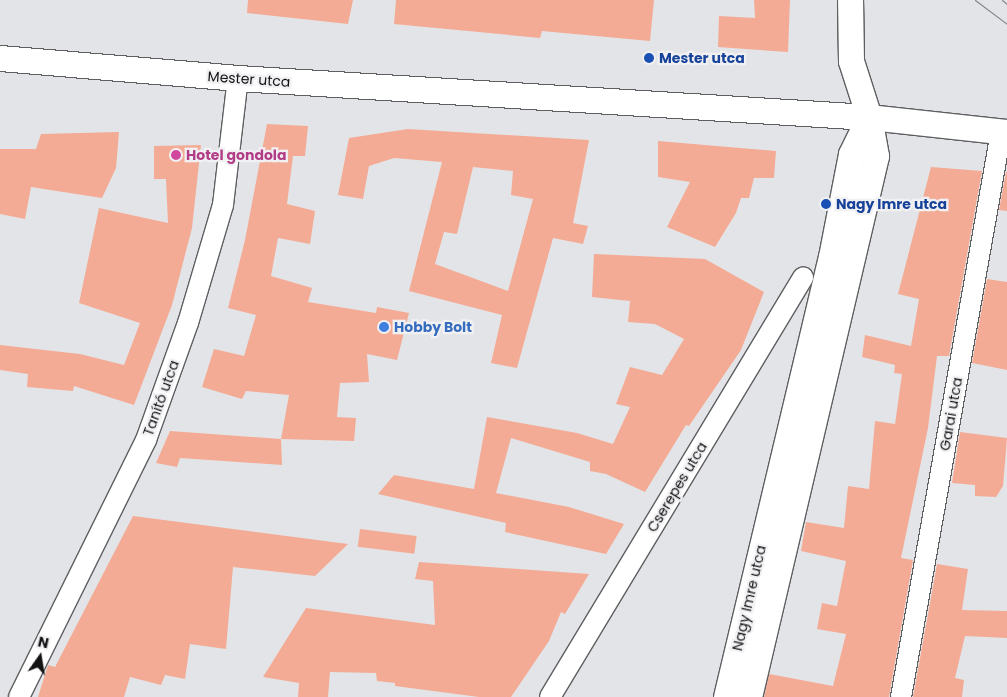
<!DOCTYPE html>
<meta charset="utf-8">
<style>
body{margin:0}
#map{position:relative;width:1007px;height:697px;overflow:hidden;background:#e3e4e7;font-family:Poppins,sans-serif}
div>[style]{position:absolute}
.building>*{inset:0;background:#f4ab95;transform-origin:0 0}
.roads{filter:drop-shadow(1px 0 #5e5f61) drop-shadow(-1px 0 #5e5f61) drop-shadow(0 1px #5e5f61) drop-shadow(0 -1px #5e5f61)}
.minor>*{height:20px;margin:-10px;padding:0 10px;transform-origin:10px;border-radius:10px;background:#fff}
.tertiary>*{height:25px;margin:-12.5px;padding:0 12.5px;transform-origin:12.5px;border-radius:12.5px;background:#fff}
.tram>*{height:1px;margin:-0.5px;padding:0 0.5px;transform-origin:0.5px;border-radius:0.5px;background:#808183}
.dots>*{width:14px;height:14px;translate:-50% -50%;box-sizing:border-box;border:2px solid #f1f1f4;border-radius:50%}
span{translate:-50% -50%;white-space:nowrap;text-align:center;line-height:1.15;-webkit-text-stroke:4.5px #f1f1f4;paint-order:stroke}
.transit-label{font-size:14px;color:#164399;font-weight:700}
.left{translate:0 -50%;text-align:left}
.street-label{font-size:14px;color:#131314}
.hotel-label{font-size:14px;color:#b23c85;font-weight:700}
.shop-label{font-size:14px;color:#366cbe;font-weight:700}
.north{position:absolute;left:15px;top:632px;width:50px;height:50px;-webkit-text-stroke:4px #f1f1f4;paint-order:stroke;rotate:13deg;font-size:14px;font-weight:700;line-height:20px;text-align:center;color:#131314}
.north::after{content:'';display:block;margin:auto;width:18px;height:22px;background:#131314;clip-path:polygon(50% 0,100% 100%,50% 72%,0 100%)}
</style>
<div id="map">
<div class="building">
<div style="clip-path:polygon(248px 0,353px 0,348px 24px,247px 13px)"></div>
<div style="clip-path:polygon(396px 0,654px 0,650px 41px,542px 31px,540px 38px,394px 24px)"></div>
<div style="clip-path:polygon(754px 0,790px 0,788px 52px,718px 47px,719px 16px,755px 18px)"></div>
<div style="clip-path:polygon(267px 124px,308px 126px,305px 156px,293px 156px,287px 204px,315px 211px,310px 244px,278px 238px,271px 276px,312px 288px,308px 302px,376px 313px,377px 307px,409px 313px,397px 360px,367px 354px,369px 382px,340px 383px,337px 417px,356px 418px,354px 441px,281px 439px,289px 395px,246px 391px,242px 399px,202px 387px,214px 349px,244px 356px,256px 315px,228px 308px,245px 240px)"></div>
<div style="clip-path:polygon(evenodd,408px 129px,589px 140px,573px 223px,588px 226px,583px 244px,553px 238px,517px 368px,491px 363px,502px 315px,409px 291px,442px 162px,394px 158px,369px 166px,363px 199px,338px 195px,349px 138px,408px 129px,473px 167px,513px 171px,511px 195px,533px 199px,508px 291px,435px 264px,444px 232px,457px 234px,473px 167px)"></div>
<div style="clip-path:polygon(119px 132px,116px 168px,102px 198px,31px 187px,25px 219px,0 214px,0 149px,36px 149px,41px 134px)"></div>
<div style="clip-path:polygon(658px 141px,776px 151px,774px 178px,754px 178px,749px 198px,741px 198px,736px 213px,715px 247px,667px 227px,690px 182px,658px 177px)"></div>
<div style="clip-path:polygon(201px 145px,192px 228px,172px 305px,134px 405px,74px 386px,73px 391px,27px 387px,28px 374px,0 370px,0 345px,80px 354px,124px 365px,140px 323px,79px 303px,99px 208px,168px 223px,166px 179px,154px 179px,154px 146px)"></div>
<div style="clip-path:polygon(931px 167px,982px 171px,949px 356px,937px 356px,928px 428px,901px 558px,913px 560px,889px 697px,764px 697px,769px 674px,833px 686px,846px 634px,817px 629px,822px 603px,837px 606px,846px 561px,801px 551px,806px 522px,844px 528px,848px 486px,869px 489px,875px 421px,895px 424px,902px 374px,894px 373px,895px 365px,862px 357px,865px 335px,911px 346px,919px 299px,898px 294px)"></div>
<div style="clip-path:polygon(1006px 172px,1007px 172px,1007px 211px,999px 210px)"></div>
<div style="clip-path:polygon(594px 254px,705px 259px,764px 292px,741px 350px,689px 426px,686px 425px,645px 492px,606px 474px,590px 471px,590px 462px,511px 438px,496px 493px,569px 507px,624px 524px,606px 554px,505px 532px,506px 523px,378px 494px,394px 475px,474px 489px,487px 417px,577px 433px,613px 444px,630px 407px,616px 404px,630px 367px,662px 375px,684px 339px,655px 324px,628px 322px,630px 301px,592px 297px)"></div>
<div style="clip-path:polygon(987px 279px,1007px 282px,1007px 370px,972px 363px)"></div>
<div style="clip-path:polygon(170px 431px,281px 439px,282px 465px,180px 458px,177px 467px,156px 463px)"></div>
<div style="clip-path:polygon(960px 432px,1007px 438px,1003px 486px,996px 497px,975px 496px,975px 485px,952px 483px)"></div>
<div style="clip-path:polygon(133px 516px,348px 544px,315px 576px,233px 567px,226px 649px,190px 644px,185px 679px,165px 675px,161px 685px,130px 677px,124px 697px,38px 697px,48px 665px,55px 667px)"></div>
<div style="left:360px;top:529px;width:57px;height:18px;rotate:7deg"></div>
<div style="clip-path:polygon(419px 562px,589px 574px,565px 614px,561px 612px,549px 641px,511px 697px,479px 697px,395px 686px,395px 683px,377px 681px,376px 673px,330px 672px,328px 697px,298px 697px,299px 683px,263px 677px,306px 608px,435px 625px,433px 581px,415px 579px)"></div>
<div style="clip-path:polygon(937px 564px,968px 569px,962px 610px,1007px 611px,1007px 638px,965px 636px,955px 678px,964px 680px,962px 697px,913px 697px)"></div>
</div>
<div class="roads">
<div class="minor">
<div style="left:19px;top:697px;width:287px;rotate:-63.7deg"></div>
<div style="left:146px;top:440px;width:124px;rotate:-70.3deg"></div>
<div style="left:188px;top:323px;width:123px;rotate:-73.5deg"></div>
<div style="left:223px;top:205px;width:128px;rotate:-83.3deg"></div>
<div style="left:550px;top:697px;width:490px;rotate:-58.9deg"></div>
<div style="left:901px;top:697px;width:574px;rotate:-79.96deg"></div>
</div>
<div class="tertiary">
<div style="left:0;top:58px;width:239px;rotate:4.8deg"></div>
<div style="left:238px;top:78px;width:632px;rotate:3.54deg"></div>
<div style="left:869px;top:117px;width:139px;rotate:6.2deg"></div>
<div style="left:726px;top:697px;width:452px;rotate:-76.6deg"></div>
<div style="left:831px;top:257px;width:105px;rotate:-79deg"></div>
<div style="left:851px;top:154px;width:41px;rotate:-64.1deg"></div>
<div style="left:749px;top:697px;width:556px;rotate:-76.79deg"></div>
<div style="left:876px;top:156px;width:40px;rotate:-100deg"></div>
<div style="left:869px;top:117px;width:59px;rotate:-107.8deg"></div>
<div style="left:851px;top:61px;width:61px;rotate:-90.9deg"></div>
</div>
</div>
<div class="tram">
<div style="left:975px;top:0;width:40px;rotate:37deg"></div>
<div style="left:1002px;top:0;width:6px;rotate:39deg"></div>
</div>
<div class="dots">
<div style="left:649px;top:58px;background:#1a4fb4"></div>
<div style="left:176px;top:155px;background:#d1479c"></div>
<div style="left:826px;top:204px;background:#1a4fb4"></div>
<div style="left:384px;top:327px;background:#3f7fe0"></div>
</div>
<div class="transit-label">
<span class="left" style="left:659px;top:58px">Mester utca</span>
<span class="left" style="left:836px;top:204px">Nagy Imre utca</span>
</div>
<div class="street-label">
<span style="left:249px;top:79px;rotate:4deg">Mester utca</span>
<span style="left:161px;top:398px;rotate:-70deg">Tanító utca</span>
<span style="left:951px;top:414px;rotate:-80deg">Garai utca</span>
<span style="left:677px;top:487px;rotate:-59deg">Cserepes utca</span>
<span style="left:749px;top:598px;rotate:-77deg">Nagy Imre utca</span>
</div>
<div class="hotel-label">
<span class="left" style="left:186px;top:155px">Hotel gondola</span>
</div>
<div class="shop-label">
<span class="left" style="left:394px;top:327px">Hobby Bolt</span>
</div>
<div class="north">N</div>
</div>
